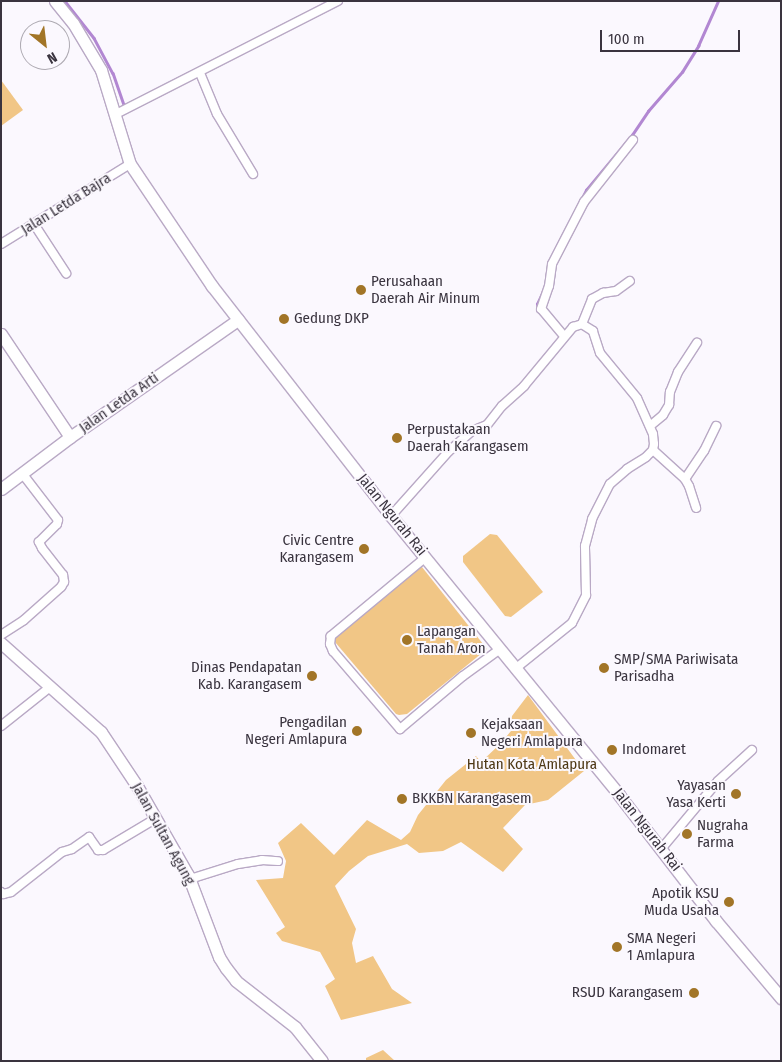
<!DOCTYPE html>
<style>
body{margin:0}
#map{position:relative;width:782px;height:1062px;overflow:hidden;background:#fbf8fe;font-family:"Fira Sans Condensed",sans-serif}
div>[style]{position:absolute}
.green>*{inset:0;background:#f1c686}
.stream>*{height:2.5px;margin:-1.25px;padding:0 1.25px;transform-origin:1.25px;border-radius:1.25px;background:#b287d2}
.roads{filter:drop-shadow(1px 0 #b9a9c5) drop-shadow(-1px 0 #b9a9c5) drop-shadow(0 1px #b9a9c5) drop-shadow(0 -1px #b9a9c5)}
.street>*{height:8px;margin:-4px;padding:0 4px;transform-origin:4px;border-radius:4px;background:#fff}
.secondary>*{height:11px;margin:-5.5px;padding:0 5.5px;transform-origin:5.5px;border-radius:5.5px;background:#fff}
.dots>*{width:14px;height:14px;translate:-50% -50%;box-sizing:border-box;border:2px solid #fbf8fe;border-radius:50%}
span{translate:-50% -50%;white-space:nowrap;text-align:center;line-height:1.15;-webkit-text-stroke:4px #fbf8fe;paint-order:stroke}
.street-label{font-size:15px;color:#3a343f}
.poi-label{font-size:15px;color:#3a343f}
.left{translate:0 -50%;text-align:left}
.right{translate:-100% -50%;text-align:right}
.park-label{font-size:15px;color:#4e3815}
.frame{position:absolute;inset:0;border:2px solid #3a343f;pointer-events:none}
.north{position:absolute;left:20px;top:20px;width:50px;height:50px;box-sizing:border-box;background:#fbf8fe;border:1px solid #aeaab2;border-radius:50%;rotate:151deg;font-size:14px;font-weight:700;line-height:20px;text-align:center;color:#3a343f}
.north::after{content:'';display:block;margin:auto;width:18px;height:22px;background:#a27527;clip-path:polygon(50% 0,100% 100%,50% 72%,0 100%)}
.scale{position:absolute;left:600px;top:30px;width:140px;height:22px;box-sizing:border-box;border:2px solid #3a343f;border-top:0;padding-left:6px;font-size:15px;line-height:18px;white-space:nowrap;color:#3a343f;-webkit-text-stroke:4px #fbf8fe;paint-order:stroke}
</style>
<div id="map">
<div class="green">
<div style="clip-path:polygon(1px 80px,23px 110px,1px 126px)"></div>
<div style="clip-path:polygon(490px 534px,497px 535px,543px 592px,511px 617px,505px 616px,463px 562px,463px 556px)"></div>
<div style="clip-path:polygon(418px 562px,487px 649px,407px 714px,399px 715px,396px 714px,335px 642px,333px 637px)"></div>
<div style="clip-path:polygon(528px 695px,584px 771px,548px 800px,525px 805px,503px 828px,523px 849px,503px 872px,461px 842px,443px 851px,419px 853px,407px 844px,368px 856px,349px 871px,335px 886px,356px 929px,352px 943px,356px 963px,373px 956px,392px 989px,412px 1003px,341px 1020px,325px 986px,335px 979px,320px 952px,282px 941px,276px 933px,285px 927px,256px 880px,283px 878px,286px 861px,278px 843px,301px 823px,334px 855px,367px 820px,401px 840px,410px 832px,418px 815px,446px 780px,476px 756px,481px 762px,499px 745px,511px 731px,506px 724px)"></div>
<div style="clip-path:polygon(383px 1050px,395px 1061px,366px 1061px,366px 1058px)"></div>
</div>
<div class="stream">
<div style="left:65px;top:1px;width:47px;rotate:51.9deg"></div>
<div style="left:94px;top:38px;width:40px;rotate:62deg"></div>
<div style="left:113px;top:73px;width:36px;rotate:71deg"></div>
<div style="left:557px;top:247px;width:64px;rotate:-63deg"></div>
<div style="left:586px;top:190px;width:72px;rotate:-50.1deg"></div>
<div style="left:632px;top:135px;width:29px;rotate:-56deg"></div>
<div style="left:648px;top:111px;width:52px;rotate:-48.9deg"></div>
<div style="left:682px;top:72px;width:31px;rotate:-58deg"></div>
<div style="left:698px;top:46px;width:49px;rotate:-66deg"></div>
<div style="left:538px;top:308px;width:4px;rotate:-104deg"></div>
<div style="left:537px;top:304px;width:21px;rotate:-65deg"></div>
</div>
<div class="roads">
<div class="street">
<div style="left:200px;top:73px;width:44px;rotate:67.5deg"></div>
<div style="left:217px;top:114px;width:70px;rotate:59deg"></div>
<div style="left:116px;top:114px;width:249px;rotate:-27deg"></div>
<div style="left:34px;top:224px;width:59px;rotate:56.9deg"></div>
<div style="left:1px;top:244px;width:152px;rotate:-31.8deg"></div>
<div style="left:564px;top:336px;width:35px;rotate:-130deg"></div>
<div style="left:541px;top:309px;width:24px;rotate:-71deg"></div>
<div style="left:549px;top:286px;width:22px;rotate:-82deg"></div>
<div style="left:552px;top:264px;width:70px;rotate:-62.7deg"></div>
<div style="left:584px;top:202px;width:79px;rotate:-51.7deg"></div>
<div style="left:650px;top:426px;width:17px;rotate:-40deg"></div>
<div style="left:663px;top:415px;width:12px;rotate:-59deg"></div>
<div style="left:669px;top:405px;width:13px;rotate:-86deg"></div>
<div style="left:670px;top:392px;width:22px;rotate:-68deg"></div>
<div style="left:678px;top:372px;width:35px;rotate:-57deg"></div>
<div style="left:653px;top:450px;width:43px;rotate:42.2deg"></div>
<div style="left:685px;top:479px;width:8px;rotate:60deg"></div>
<div style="left:689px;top:486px;width:23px;rotate:72deg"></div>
<div style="left:685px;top:479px;width:34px;rotate:-56deg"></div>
<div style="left:704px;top:451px;width:28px;rotate:-64deg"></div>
<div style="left:391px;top:516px;width:87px;rotate:-48.3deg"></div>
<div style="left:449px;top:451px;width:30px;rotate:-41deg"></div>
<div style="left:472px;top:431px;width:16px;rotate:-22deg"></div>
<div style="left:487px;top:425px;width:24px;rotate:-52deg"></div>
<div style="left:502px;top:406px;width:30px;rotate:-42deg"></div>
<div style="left:524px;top:386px;width:77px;rotate:-50.3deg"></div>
<div style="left:573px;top:327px;width:9px;rotate:-18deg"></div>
<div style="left:582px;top:324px;width:27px;rotate:-68deg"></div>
<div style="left:592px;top:299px;width:13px;rotate:-29deg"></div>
<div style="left:603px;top:293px;width:13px;rotate:-9deg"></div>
<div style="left:616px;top:291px;width:17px;rotate:-36deg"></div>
<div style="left:426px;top:557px;width:124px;rotate:140.3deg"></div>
<div style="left:331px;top:636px;width:8px;rotate:97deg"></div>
<div style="left:330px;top:644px;width:8px;rotate:67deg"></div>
<div style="left:333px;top:651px;width:103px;rotate:49.3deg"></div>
<div style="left:400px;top:729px;width:82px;rotate:-40.1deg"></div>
<div style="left:463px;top:676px;width:46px;rotate:-36.1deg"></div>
<div style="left:1px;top:635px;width:27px;rotate:-33deg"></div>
<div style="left:24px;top:620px;width:50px;rotate:-41.7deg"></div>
<div style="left:61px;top:587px;width:6px;rotate:-59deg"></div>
<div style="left:64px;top:582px;width:7px;rotate:-98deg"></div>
<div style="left:63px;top:575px;width:34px;rotate:-128deg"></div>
<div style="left:42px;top:548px;width:7px;rotate:-117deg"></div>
<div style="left:39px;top:542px;width:25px;rotate:-45deg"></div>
<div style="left:57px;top:524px;width:4px;rotate:-76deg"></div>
<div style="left:58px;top:520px;width:59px;rotate:-127.5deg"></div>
<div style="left:515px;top:669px;width:73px;rotate:-38.9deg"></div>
<div style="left:572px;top:623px;width:31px;rotate:-63deg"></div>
<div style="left:586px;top:595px;width:49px;rotate:-91.2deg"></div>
<div style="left:585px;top:546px;width:28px;rotate:-75deg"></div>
<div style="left:592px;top:519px;width:39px;rotate:-63deg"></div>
<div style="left:610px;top:484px;width:23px;rotate:-41deg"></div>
<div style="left:627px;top:469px;width:22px;rotate:-32deg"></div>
<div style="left:646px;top:457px;width:10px;rotate:-45deg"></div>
<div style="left:653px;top:450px;width:6px;rotate:-81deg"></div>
<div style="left:654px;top:444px;width:10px;rotate:-96deg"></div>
<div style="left:653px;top:434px;width:39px;rotate:-114deg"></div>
<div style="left:637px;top:398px;width:58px;rotate:-129.4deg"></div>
<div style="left:600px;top:353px;width:23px;rotate:-108deg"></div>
<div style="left:593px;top:331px;width:13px;rotate:-148deg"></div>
<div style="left:1px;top:726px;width:63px;rotate:-38.5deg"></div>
<div style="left:662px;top:848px;width:87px;rotate:-50.1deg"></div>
<div style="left:718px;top:781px;width:46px;rotate:-42.4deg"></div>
<div style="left:190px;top:879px;width:50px;rotate:-17.4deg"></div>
<div style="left:238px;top:864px;width:24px;rotate:-9deg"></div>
<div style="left:262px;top:860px;width:16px;rotate:4deg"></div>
<div style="left:1px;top:892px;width:3px;rotate:45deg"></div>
<div style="left:3px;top:894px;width:8px;rotate:-14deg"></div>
<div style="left:11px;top:892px;width:65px;rotate:-38.1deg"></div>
<div style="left:62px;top:852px;width:10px;rotate:-17deg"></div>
<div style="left:72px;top:849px;width:21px;rotate:-35deg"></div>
<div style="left:89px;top:837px;width:16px;rotate:55deg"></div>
<div style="left:98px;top:850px;width:5px"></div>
<div style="left:103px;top:850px;width:61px;rotate:-30.8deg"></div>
</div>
<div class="secondary">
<div style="left:55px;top:1px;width:28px;rotate:51deg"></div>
<div style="left:73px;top:23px;width:55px;rotate:59.2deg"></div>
<div style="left:101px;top:70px;width:98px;rotate:72.9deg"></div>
<div style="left:130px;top:164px;width:147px;rotate:56.1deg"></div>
<div style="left:212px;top:286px;width:291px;rotate:52.1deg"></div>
<div style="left:391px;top:516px;width:360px;rotate:50.7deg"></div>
<div style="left:619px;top:795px;width:159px;rotate:52.4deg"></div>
<div style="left:716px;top:921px;width:101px;rotate:49.8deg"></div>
<div style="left:1px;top:334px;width:124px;rotate:56.2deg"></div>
<div style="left:1px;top:489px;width:86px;rotate:-37deg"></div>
<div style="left:70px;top:437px;width:205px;rotate:-34.9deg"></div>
<div style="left:1px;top:643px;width:134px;rotate:41.7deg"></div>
<div style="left:101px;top:732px;width:65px;rotate:56.3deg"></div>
<div style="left:137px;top:786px;width:103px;rotate:60.2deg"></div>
<div style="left:188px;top:875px;width:88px;rotate:69.3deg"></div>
<div style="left:219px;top:957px;width:13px;rotate:58deg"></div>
<div style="left:226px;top:968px;width:16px;rotate:52deg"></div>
<div style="left:236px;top:981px;width:75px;rotate:37.9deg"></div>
<div style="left:295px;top:1027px;width:43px;rotate:51.5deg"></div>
</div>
</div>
<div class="dots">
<div style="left:361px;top:290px;background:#a27527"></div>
<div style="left:284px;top:319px;background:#a27527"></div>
<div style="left:397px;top:438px;background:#a27527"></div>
<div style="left:364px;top:549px;background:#a27527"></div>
<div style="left:407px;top:640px;background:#a27527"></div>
<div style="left:604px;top:668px;background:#a27527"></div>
<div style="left:312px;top:676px;background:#a27527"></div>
<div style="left:357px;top:731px;background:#a27527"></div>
<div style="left:471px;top:733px;background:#a27527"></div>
<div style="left:612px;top:750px;background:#a27527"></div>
<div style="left:736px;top:794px;background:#a27527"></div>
<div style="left:402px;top:799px;background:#a27527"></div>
<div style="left:687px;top:834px;background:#a27527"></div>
<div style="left:729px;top:902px;background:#a27527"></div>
<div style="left:617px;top:947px;background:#a27527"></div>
<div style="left:694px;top:993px;background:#a27527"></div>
</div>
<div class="street-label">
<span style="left:66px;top:204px;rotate:-32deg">Jalan Letda Bajra</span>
<span style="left:119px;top:403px;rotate:-35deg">Jalan Letda Arti</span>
<span style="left:392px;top:515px;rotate:51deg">Jalan Ngurah Rai</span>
<span style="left:647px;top:830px;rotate:52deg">Jalan Ngurah Rai</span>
<span style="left:163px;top:834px;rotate:61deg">Jalan Sultan Agung</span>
</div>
<div class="poi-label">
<span class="left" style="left:371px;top:290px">Perusahaan<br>Daerah Air Minum</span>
<span class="left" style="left:294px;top:319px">Gedung DKP</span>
<span class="left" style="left:407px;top:438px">Perpustakaan<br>Daerah Karangasem</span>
<span class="right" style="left:354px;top:549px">Civic Centre<br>Karangasem</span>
<span class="left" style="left:417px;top:640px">Lapangan<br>Tanah Aron</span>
<span class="left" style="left:614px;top:668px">SMP/SMA Pariwisata<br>Parisadha</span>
<span class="right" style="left:302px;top:676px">Dinas Pendapatan<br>Kab. Karangasem</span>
<span class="right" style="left:347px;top:731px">Pengadilan<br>Negeri Amlapura</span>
<span class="left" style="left:481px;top:733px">Kejaksaan<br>Negeri Amlapura</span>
<span class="left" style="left:622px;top:750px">Indomaret</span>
<span class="right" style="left:726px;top:794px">Yayasan<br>Yasa Kerti</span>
<span class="left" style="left:412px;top:799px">BKKBN Karangasem</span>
<span class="left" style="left:697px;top:834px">Nugraha<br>Farma</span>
<span class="right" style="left:719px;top:902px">Apotik KSU<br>Muda Usaha</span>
<span class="left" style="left:627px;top:947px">SMA Negeri<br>1 Amlapura</span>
<span class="right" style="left:683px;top:993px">RSUD Karangasem</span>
</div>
<div class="park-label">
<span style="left:532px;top:765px">Hutan Kota Amlapura</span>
</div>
<div class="frame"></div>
<div class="north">N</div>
<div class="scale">100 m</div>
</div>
